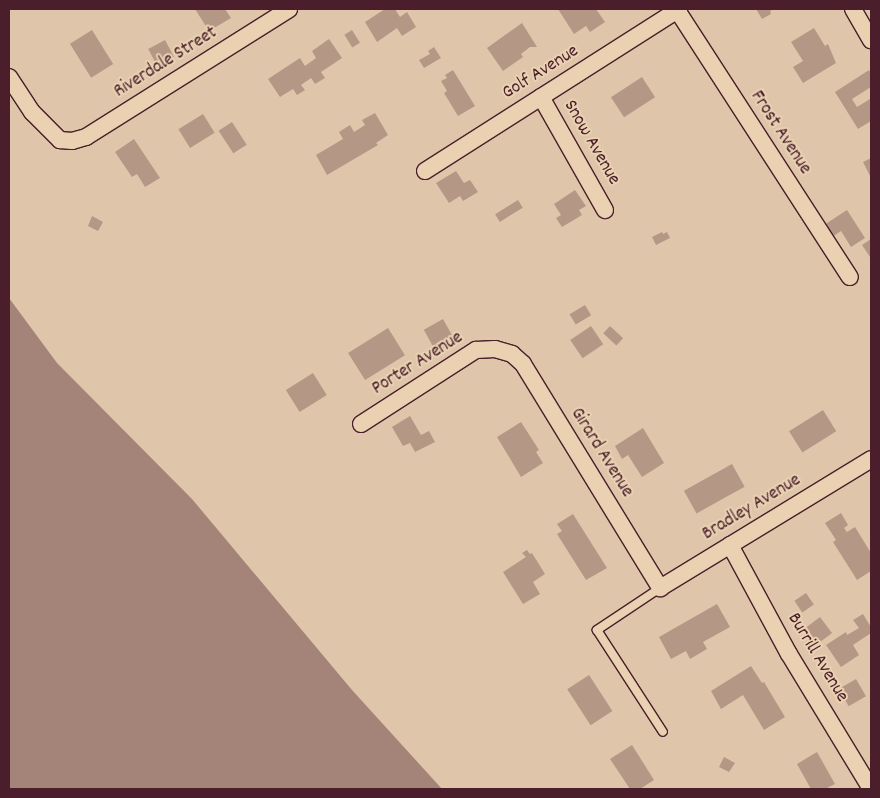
<!DOCTYPE html>
<style>
body{margin:0}
#map{position:relative;width:880px;height:798px;overflow:hidden;background:#dfc6aa;font-family:Dekko,sans-serif}
div>[style]{position:absolute}
.water>*{inset:0;background:#a48478}
.building>*{inset:0;background:#b59786;transform-origin:0 0}
.roads{filter:drop-shadow(1px 0 #4a1f2b) drop-shadow(-1px 0 #4a1f2b) drop-shadow(0 1px #4a1f2b) drop-shadow(0 -1px #4a1f2b)}
.lane>*{height:8px;margin:-4px;padding:0 4px;transform-origin:4px;border-radius:4px;background:#e9d1b2}
.street>*{height:16px;margin:-8px;padding:0 8px;transform-origin:8px;border-radius:8px;background:#e9d1b2}
span{translate:-50% -50%;white-space:nowrap;text-align:center;line-height:1.15;-webkit-text-stroke:4px #e9d1b2;paint-order:stroke}
.street-label{font-size:19px;color:#4a1f2b}
.frame{position:absolute;inset:0;border:10px solid #4a1f2b;pointer-events:none}
</style>
<div id="map">
<div class="water">
<div style="clip-path:polygon(9px 298px,57px 363px,192px 499px,352px 690px,442px 789px,9px 789px)"></div>
</div>
<div class="building">
<div style="clip-path:polygon(195px 9px,225px 9px,231px 18px,209px 31px)"></div>
<div style="clip-path:polygon(385px 9px,395px 9px,400px 17px,407px 12px,416px 27px,402px 36px,397px 28px,377px 42px,365px 22px)"></div>
<div style="clip-path:polygon(558px 9px,596px 9px,605px 22px,590px 32px,586px 26px,574px 34px)"></div>
<div style="clip-path:polygon(756px 9px,774px 9px,770px 11px,771px 14px,762px 19px)"></div>
<div style="clip-path:polygon(522px 23px,537px 47px,530px 47px,521px 54px,523px 57px,503px 71px,487px 48px)"></div>
<div style="clip-path:polygon(814px 28px,825px 46px,828px 44px,836px 63px,803px 83px,793px 67px,803px 61px,791px 42px)"></div>
<div style="left:92px;top:30px;width:40px;height:26px;rotate:58deg"></div>
<div style="left:352px;top:30px;width:15px;height:9px;rotate:58deg"></div>
<div style="clip-path:polygon(329px 39px,342px 58px,321px 72px,325px 78px,315px 84px,311px 78px,301px 85px,305px 90px,297px 95px,293px 89px,280px 97px,268px 79px,300px 58px,305px 66px,316px 58px,312px 51px)"></div>
<div style="left:165px;top:40px;width:19px;height:19px;rotate:62deg"></div>
<div style="clip-path:polygon(434px 47px,441px 58px,424px 68px,419px 60px,430px 54px,428px 51px)"></div>
<div style="clip-path:polygon(453px 70px,475px 106px,458px 116px,444px 93px,447px 91px,441px 81px,447px 78px,445px 75px)"></div>
<div style="clip-path:polygon(869px 70px,871px 74px,871px 87px,852px 99px,857px 107px,870px 99px,871px 121px,858px 129px,835px 92px)"></div>
<div style="left:642px;top:77px;width:24px;height:37px;rotate:57deg"></div>
<div style="clip-path:polygon(375px 113px,388px 135px,376px 143px,378px 145px,327px 175px,316px 155px,343px 139px,339px 132px,350px 125px,354px 132px,365px 125px,362px 120px)"></div>
<div style="left:203px;top:114px;width:22px;height:29px;rotate:58deg"></div>
<div style="left:232px;top:122px;width:27px;height:16px;rotate:57deg"></div>
<div style="clip-path:polygon(134px 139px,160px 178px,145px 187px,137px 174px,132px 177px,115px 152px)"></div>
<div style="clip-path:polygon(871px 158px,871px 178px,863px 162px)"></div>
<div style="clip-path:polygon(456px 171px,464px 183px,470px 180px,478px 192px,463px 201px,460px 196px,449px 203px,436px 183px)"></div>
<div style="clip-path:polygon(575px 190px,586px 206px,579px 210px,582px 215px,562px 227px,556px 218px,561px 215px,554px 204px)"></div>
<div style="left:518px;top:200px;width:9px;height:27px;rotate:58deg"></div>
<div style="clip-path:polygon(847px 210px,865px 238px,851px 247px,841px 231px,832px 237px,824px 225px)"></div>
<div style="clip-path:polygon(92px 216px,103px 222px,98px 231px,88px 226px)"></div>
<div style="clip-path:polygon(662px 232px,663px 234px,667px 232px,670px 238px,656px 245px,652px 237px)"></div>
<div style="clip-path:polygon(871px 239px,871px 256px,870px 257px,862px 245px)"></div>
<div style="left:585px;top:305px;width:12px;height:18px;rotate:59deg"></div>
<div style="left:443px;top:319px;width:26px;height:22px;rotate:61deg"></div>
<div style="left:591px;top:326px;width:22px;height:25px;rotate:56deg"></div>
<div style="left:610px;top:326px;width:18px;height:10px;rotate:43deg"></div>
<div style="left:388px;top:328px;width:32px;height:47px;rotate:58deg"></div>
<div style="left:313px;top:373px;width:26px;height:32px;rotate:58deg"></div>
<div style="left:823px;top:410px;width:25px;height:40px;rotate:58deg"></div>
<div style="clip-path:polygon(410px 416px,421px 435px,429px 431px,435px 442px,415px 452px,410px 443px,403px 446px,392px 427px)"></div>
<div style="clip-path:polygon(521px 422px,539px 450px,536px 452px,543px 463px,521px 477px,497px 437px)"></div>
<div style="clip-path:polygon(643px 428px,664px 463px,642px 477px,628px 455px,622px 459px,615px 446px)"></div>
<div style="left:732px;top:464px;width:26px;height:55px;rotate:61deg"></div>
<div style="clip-path:polygon(841px 513px,848px 525px,844px 528px,847px 532px,855px 527px,871px 553px,871px 571px,857px 580px,833px 542px,836px 540px,825px 523px)"></div>
<div style="clip-path:polygon(573px 514px,607px 568px,586px 580px,557px 534px,562px 531px,557px 524px)"></div>
<div style="clip-path:polygon(527px 550px,530px 554px,532px 553px,545px 574px,533px 582px,540px 594px,523px 604px,503px 572px,526px 557px,522px 553px)"></div>
<div style="left:806px;top:593px;width:14px;height:14px;rotate:56deg"></div>
<div style="clip-path:polygon(717px 604px,730px 627px,703px 642px,707px 649px,690px 659px,686px 651px,671px 659px,659px 637px)"></div>
<div style="clip-path:polygon(863px 614px,871px 627px,871px 633px,853px 645px,859px 655px,841px 667px,826px 645px,846px 632px,847px 635px,859px 628px,853px 620px)"></div>
<div style="left:820px;top:617px;width:20px;height:22px;rotate:53deg"></div>
<div style="clip-path:polygon(751px 666px,762px 683px,764px 682px,785px 717px,764px 730px,743px 695px,721px 709px,711px 691px)"></div>
<div style="left:589px;top:675px;width:43px;height:26px;rotate:57deg"></div>
<div style="left:856px;top:679px;width:20px;height:20px;rotate:60deg"></div>
<div style="clip-path:polygon(632px 745px,654px 780px,640px 789px,630px 789px,610px 759px)"></div>
<div style="clip-path:polygon(817px 752px,835px 784px,825px 789px,811px 789px,797px 764px)"></div>
<div style="clip-path:polygon(724px 757px,735px 763px,729px 772px,719px 767px)"></div>
</div>
<div class="roads">
<div class="lane">
<div style="left:660px;top:588px;width:76px;rotate:146.3deg"></div>
<div style="left:597px;top:630px;width:121px;rotate:57.1deg"></div>
</div>
<div class="street">
<div style="left:853px;top:9px;width:36px;rotate:60deg"></div>
<div style="left:677px;top:10px;width:318px;rotate:57.1deg"></div>
<div style="left:9px;top:77px;width:42px;rotate:56.7deg"></div>
<div style="left:32px;top:112px;width:40px;rotate:45deg"></div>
<div style="left:60px;top:140px;width:12px;rotate:5deg"></div>
<div style="left:72px;top:141px;width:15px;rotate:-16deg"></div>
<div style="left:86px;top:137px;width:240px;rotate:-32.2deg"></div>
<div style="left:541px;top:97px;width:130px;rotate:60.5deg"></div>
<div style="left:425px;top:171px;width:301px;rotate:-32.5deg"></div>
<div style="left:361px;top:424px;width:137px;rotate:-32.8deg"></div>
<div style="left:476px;top:350px;width:19px;rotate:-3deg"></div>
<div style="left:495px;top:349px;width:18px;rotate:16deg"></div>
<div style="left:512px;top:354px;width:15px;rotate:42deg"></div>
<div style="left:523px;top:364px;width:263px;rotate:58.5deg"></div>
<div style="left:660px;top:588px;width:247px;rotate:-31.4deg"></div>
<div style="left:730px;top:545px;width:124px;rotate:61.6deg"></div>
<div style="left:789px;top:654px;width:158px;rotate:58.7deg"></div>
</div>
</div>
<div class="street-label">
<span style="left:166px;top:63px;rotate:-32deg">Riverdale Street</span>
<span style="left:541px;top:73px;rotate:-32deg">Golf Avenue</span>
<span style="left:780px;top:133px;rotate:57deg">Frost Avenue</span>
<span style="left:591px;top:143px;rotate:60deg">Snow Avenue</span>
<span style="left:418px;top:364px;rotate:-32deg">Porter Avenue</span>
<span style="left:601px;top:453px;rotate:58deg">Girard Avenue</span>
<span style="left:752px;top:508px;rotate:-31deg">Bradley Avenue</span>
<span style="left:817px;top:658px;rotate:59deg">Burrill Avenue</span>
</div>
<div class="frame"></div>
</div>
